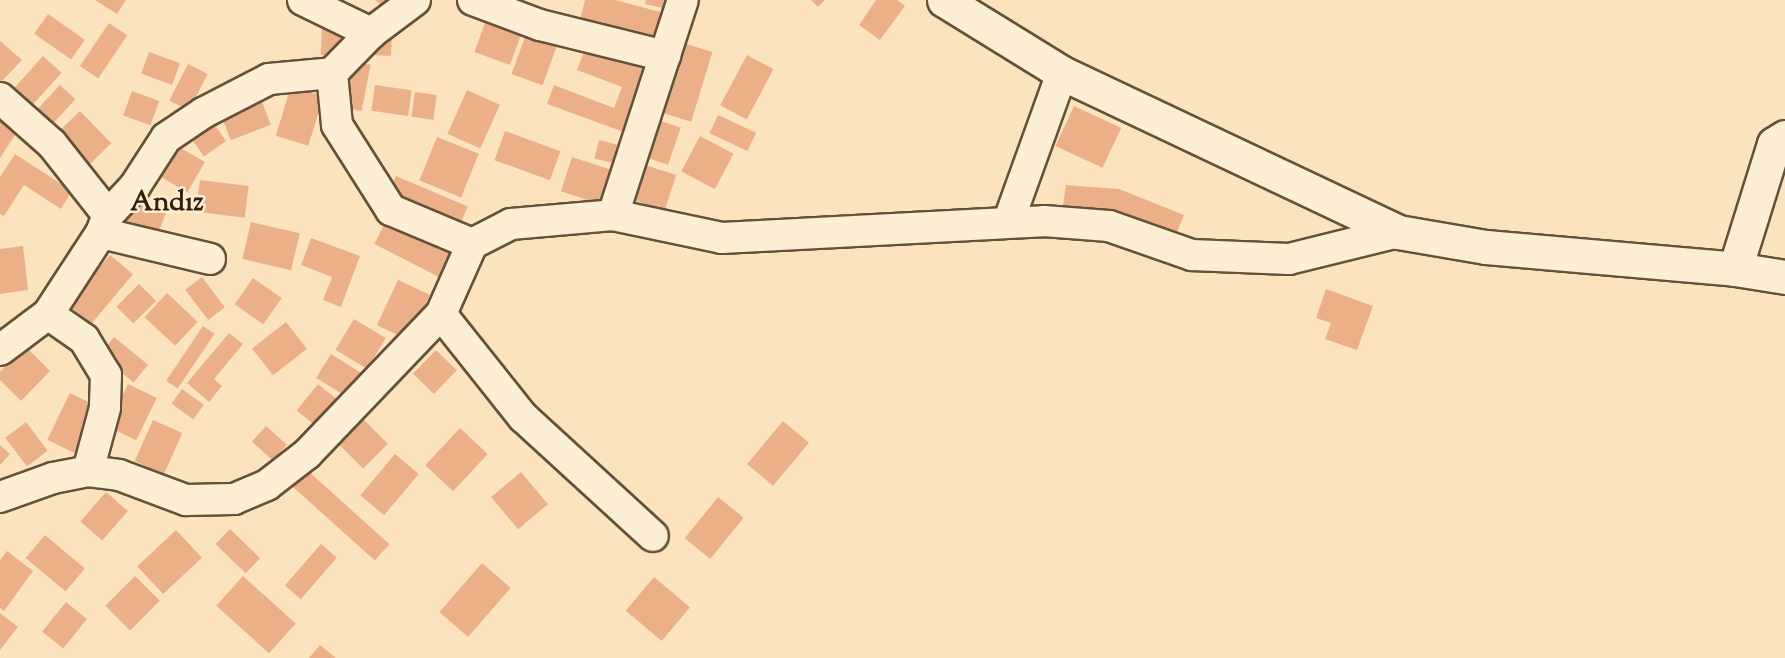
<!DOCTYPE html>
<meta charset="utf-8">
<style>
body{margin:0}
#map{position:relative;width:1785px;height:658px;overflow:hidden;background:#fbe3be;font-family:"Sorts Mill Goudy",serif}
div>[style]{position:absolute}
.building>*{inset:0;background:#ecb089;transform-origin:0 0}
.roads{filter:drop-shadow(2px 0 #645139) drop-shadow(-2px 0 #645139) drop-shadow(0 2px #645139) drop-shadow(0 -2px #645139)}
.minor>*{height:30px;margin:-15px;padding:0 15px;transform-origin:15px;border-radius:15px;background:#fcedd5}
.tertiary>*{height:33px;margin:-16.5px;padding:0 16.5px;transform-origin:16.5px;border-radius:16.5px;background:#fcedd5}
span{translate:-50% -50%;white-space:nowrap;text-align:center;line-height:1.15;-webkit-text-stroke:5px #fcedd5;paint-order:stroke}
.district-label{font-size:28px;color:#31200d;font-weight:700}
</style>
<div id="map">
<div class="building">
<div style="clip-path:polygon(95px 0,126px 0,117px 14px)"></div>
<div style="clip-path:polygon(375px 0,398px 0,390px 12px)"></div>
<div style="clip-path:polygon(585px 0,615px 0,668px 14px,661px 41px,580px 20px)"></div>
<div style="clip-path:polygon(646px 0,673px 0,671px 10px,645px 4px)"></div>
<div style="clip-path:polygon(811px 0,825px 0,818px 7px)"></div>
<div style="clip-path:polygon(876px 0,897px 0,905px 6px,880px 40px,859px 25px)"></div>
<div style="left:48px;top:14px;width:45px;height:24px;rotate:35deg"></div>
<div style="left:486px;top:20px;width:38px;height:34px;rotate:20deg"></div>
<div style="left:109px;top:23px;width:22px;height:52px;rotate:34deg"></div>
<div style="left:529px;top:26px;width:33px;height:51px;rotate:20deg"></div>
<div style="left:322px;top:29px;width:19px;height:26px;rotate:3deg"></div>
<div style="left:373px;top:34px;width:19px;height:21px;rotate:3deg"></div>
<div style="clip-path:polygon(0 41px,22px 60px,1px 82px,0 80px)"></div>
<div style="left:680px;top:42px;width:34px;height:73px;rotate:17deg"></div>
<div style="clip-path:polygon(586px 47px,647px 69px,624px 132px,547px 104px,554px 85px,614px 108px,622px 87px,577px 70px)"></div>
<div style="left:149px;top:52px;width:33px;height:23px;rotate:20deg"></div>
<div style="left:747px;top:55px;width:30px;height:57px;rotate:28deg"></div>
<div style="left:43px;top:56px;width:25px;height:45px;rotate:42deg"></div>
<div style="left:351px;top:61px;width:20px;height:47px;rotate:11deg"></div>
<div style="left:188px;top:64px;width:22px;height:41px;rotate:27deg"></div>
<div style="left:60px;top:85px;width:21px;height:35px;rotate:43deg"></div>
<div style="left:375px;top:85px;width:37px;height:26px;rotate:8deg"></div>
<div style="left:291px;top:86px;width:34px;height:52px;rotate:17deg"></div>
<div style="left:467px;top:90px;width:36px;height:48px;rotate:24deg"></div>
<div style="left:132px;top:91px;width:29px;height:26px;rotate:20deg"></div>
<div style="left:415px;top:92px;width:22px;height:25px;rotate:8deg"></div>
<div style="left:259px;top:94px;width:33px;height:43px;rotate:69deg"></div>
<div style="left:1074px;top:106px;width:52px;height:44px;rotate:25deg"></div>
<div style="left:80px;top:111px;width:45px;height:30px;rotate:46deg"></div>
<div style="left:718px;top:115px;width:42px;height:20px;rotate:25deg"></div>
<div style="left:210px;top:118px;width:28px;height:27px;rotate:55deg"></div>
<div style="left:658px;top:120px;width:24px;height:39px;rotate:19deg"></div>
<div style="clip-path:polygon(0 121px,17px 132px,0 158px)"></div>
<div style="left:505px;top:131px;width:59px;height:31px;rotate:20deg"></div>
<div style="left:700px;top:136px;width:38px;height:40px;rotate:28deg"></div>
<div style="left:437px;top:137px;width:45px;height:47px;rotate:22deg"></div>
<div style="left:599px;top:140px;width:25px;height:19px;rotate:14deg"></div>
<div style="left:172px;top:143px;width:38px;height:35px;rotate:30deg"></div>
<div style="clip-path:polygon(15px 154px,72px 191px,61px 209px,24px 185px,4px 216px,0 214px,0 177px)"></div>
<div style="left:572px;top:157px;width:42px;height:36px;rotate:18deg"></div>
<div style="left:642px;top:164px;width:36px;height:37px;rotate:18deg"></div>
<div style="left:396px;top:176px;width:78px;height:26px;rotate:23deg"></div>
<div style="left:200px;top:180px;width:49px;height:32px;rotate:7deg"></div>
<div style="clip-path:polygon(1066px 185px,1119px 189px,1184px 215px,1174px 240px,1062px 212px)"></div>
<div style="left:134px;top:199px;width:35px;height:26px;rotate:22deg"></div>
<div style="left:387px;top:219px;width:76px;height:28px;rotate:27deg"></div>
<div style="left:251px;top:222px;width:50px;height:38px;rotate:13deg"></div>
<div style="clip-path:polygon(311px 238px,360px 256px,341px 307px,323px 300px,332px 277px,301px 265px)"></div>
<div style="clip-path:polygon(23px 246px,28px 290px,0 294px,0 249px)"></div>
<div style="left:110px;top:255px;width:30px;height:65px;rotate:40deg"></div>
<div style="left:202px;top:277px;width:38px;height:21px;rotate:53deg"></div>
<div style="left:253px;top:278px;width:35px;height:32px;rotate:35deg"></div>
<div style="left:398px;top:280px;width:35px;height:50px;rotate:25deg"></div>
<div style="left:139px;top:284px;width:24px;height:32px;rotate:45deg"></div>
<div style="clip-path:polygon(1326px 289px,1373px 306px,1357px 350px,1325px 339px,1331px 323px,1316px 318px)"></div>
<div style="left:167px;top:293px;width:42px;height:33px;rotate:43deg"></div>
<div style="left:354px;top:319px;width:37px;height:36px;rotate:31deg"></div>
<div style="left:286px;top:322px;width:34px;height:43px;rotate:52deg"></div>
<div style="left:203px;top:326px;width:14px;height:66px;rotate:34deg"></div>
<div style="clip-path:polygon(229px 333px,243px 344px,214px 379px,222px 386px,209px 402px,187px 383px)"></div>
<div style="left:114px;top:337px;width:44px;height:23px;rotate:39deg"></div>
<div style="clip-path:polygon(25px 346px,50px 371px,21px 401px,0 380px,0 372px)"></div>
<div style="left:436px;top:350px;width:29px;height:33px;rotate:44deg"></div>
<div style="left:331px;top:354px;width:39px;height:28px;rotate:32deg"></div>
<div style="left:128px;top:384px;width:32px;height:47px;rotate:26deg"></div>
<div style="left:318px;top:384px;width:28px;height:34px;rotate:39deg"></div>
<div style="left:182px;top:389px;width:27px;height:18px;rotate:36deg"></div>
<div style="left:70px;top:393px;width:32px;height:52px;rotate:26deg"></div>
<div style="left:361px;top:417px;width:38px;height:35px;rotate:45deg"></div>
<div style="left:153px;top:420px;width:32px;height:45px;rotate:24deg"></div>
<div style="left:783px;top:421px;width:34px;height:56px;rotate:40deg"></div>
<div style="left:26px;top:422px;width:36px;height:26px;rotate:53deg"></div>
<div style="left:266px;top:426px;width:28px;height:21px;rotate:42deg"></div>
<div style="left:460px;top:428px;width:38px;height:51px;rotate:43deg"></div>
<div style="clip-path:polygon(0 445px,10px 454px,0 465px)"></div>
<div style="left:395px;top:454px;width:31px;height:54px;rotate:40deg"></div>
<div style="left:307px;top:470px;width:111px;height:22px;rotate:42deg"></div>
<div style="left:521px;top:472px;width:42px;height:39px;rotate:50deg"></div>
<div style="left:106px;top:492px;width:29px;height:39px;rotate:41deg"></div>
<div style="left:718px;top:497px;width:33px;height:53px;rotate:39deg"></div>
<div style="left:230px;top:529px;width:42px;height:21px;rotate:44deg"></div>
<div style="left:176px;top:530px;width:38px;height:53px;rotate:47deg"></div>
<div style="left:45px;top:535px;width:52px;height:30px;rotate:40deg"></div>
<div style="left:321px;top:544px;width:21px;height:55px;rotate:41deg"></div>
<div style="clip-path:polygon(7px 551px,33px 571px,4px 611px,0 608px,0 560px)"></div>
<div style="left:482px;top:563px;width:38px;height:65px;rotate:41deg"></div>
<div style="left:135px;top:576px;width:35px;height:42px;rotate:45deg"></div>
<div style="left:243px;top:576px;width:71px;height:40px;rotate:42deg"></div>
<div style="left:654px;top:577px;width:47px;height:44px;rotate:40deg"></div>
<div style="left:66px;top:602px;width:27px;height:38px;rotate:39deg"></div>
<div style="clip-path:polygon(0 613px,18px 627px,0 650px)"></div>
<div style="clip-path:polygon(320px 645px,336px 658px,309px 658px)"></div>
</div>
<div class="roads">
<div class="minor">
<div style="left:303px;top:0;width:76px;rotate:25.9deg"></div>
<div style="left:473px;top:0;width:72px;rotate:20.5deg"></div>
<div style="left:540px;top:25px;width:129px;rotate:13.9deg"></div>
<div style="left:332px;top:73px;width:52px;rotate:84.5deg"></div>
<div style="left:337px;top:125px;width:101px;rotate:57.6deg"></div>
<div style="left:391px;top:210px;width:88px;rotate:22.8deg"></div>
<div style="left:0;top:98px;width:69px;rotate:41.5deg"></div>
<div style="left:52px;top:144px;width:90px;rotate:51.7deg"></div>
<div style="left:108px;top:215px;width:19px;rotate:111deg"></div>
<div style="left:101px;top:233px;width:97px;rotate:123.2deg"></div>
<div style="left:48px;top:314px;width:60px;rotate:143.1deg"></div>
<div style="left:108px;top:215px;width:40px;rotate:-47deg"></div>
<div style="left:135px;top:186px;width:57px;rotate:-57.1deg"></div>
<div style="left:166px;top:138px;width:45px;rotate:-34deg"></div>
<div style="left:203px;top:113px;width:74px;rotate:-27.3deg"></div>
<div style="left:269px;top:79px;width:63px;rotate:-5.4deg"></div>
<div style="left:332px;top:73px;width:56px;rotate:-45.7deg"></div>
<div style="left:371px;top:33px;width:55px;rotate:-36.9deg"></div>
<div style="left:613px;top:215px;width:226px;rotate:-72deg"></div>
<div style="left:1009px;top:220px;width:156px;rotate:-70.2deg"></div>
<div style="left:101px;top:233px;width:112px;rotate:13.4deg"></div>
<div style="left:48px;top:314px;width:44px;rotate:34.8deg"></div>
<div style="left:84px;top:339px;width:42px;rotate:58.6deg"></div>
<div style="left:106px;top:375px;width:33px;rotate:92deg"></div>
<div style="left:105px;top:408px;width:65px;rotate:105.1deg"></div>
<div style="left:441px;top:314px;width:132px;rotate:51.5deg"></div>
<div style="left:523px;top:417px;width:176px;rotate:42.5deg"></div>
<div style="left:0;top:497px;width:56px;rotate:-19.7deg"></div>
<div style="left:53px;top:478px;width:36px;rotate:-11deg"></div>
<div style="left:88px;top:471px;width:31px;rotate:7deg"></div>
<div style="left:119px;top:475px;width:72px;rotate:20.5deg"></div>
<div style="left:186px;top:500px;width:48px;rotate:-1.2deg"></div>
<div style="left:234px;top:499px;width:36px;rotate:-23deg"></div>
<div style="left:267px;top:485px;width:51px;rotate:-37.8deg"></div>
<div style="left:307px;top:454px;width:194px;rotate:-46.3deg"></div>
<div style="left:441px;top:314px;width:77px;rotate:-66.1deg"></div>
<div style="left:472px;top:244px;width:44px;rotate:-27.1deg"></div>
<div style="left:511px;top:224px;width:102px;rotate:-5deg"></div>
<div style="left:613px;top:215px;width:111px;rotate:11.9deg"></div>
<div style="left:722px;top:238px;width:322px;rotate:-3deg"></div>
<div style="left:1044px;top:221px;width:65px;rotate:4.4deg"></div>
<div style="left:1109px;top:226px;width:88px;rotate:19.3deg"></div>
<div style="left:1192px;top:255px;width:97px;rotate:2.4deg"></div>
<div style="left:1289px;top:259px;width:112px;rotate:-13.9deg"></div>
</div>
<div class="tertiary">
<div style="left:944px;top:0;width:139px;rotate:31.7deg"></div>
<div style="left:1062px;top:73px;width:372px;rotate:25.3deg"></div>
<div style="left:1398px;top:232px;width:89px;rotate:9.7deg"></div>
<div style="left:1486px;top:247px;width:250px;rotate:5deg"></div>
<div style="left:1735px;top:269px;width:51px;rotate:9.1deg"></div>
<div style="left:1735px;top:269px;width:131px;rotate:-72.7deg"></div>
<div style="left:1774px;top:144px;width:13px;rotate:-32deg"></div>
</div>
</div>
<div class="district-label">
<span style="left:167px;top:203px">Andız</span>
</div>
</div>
